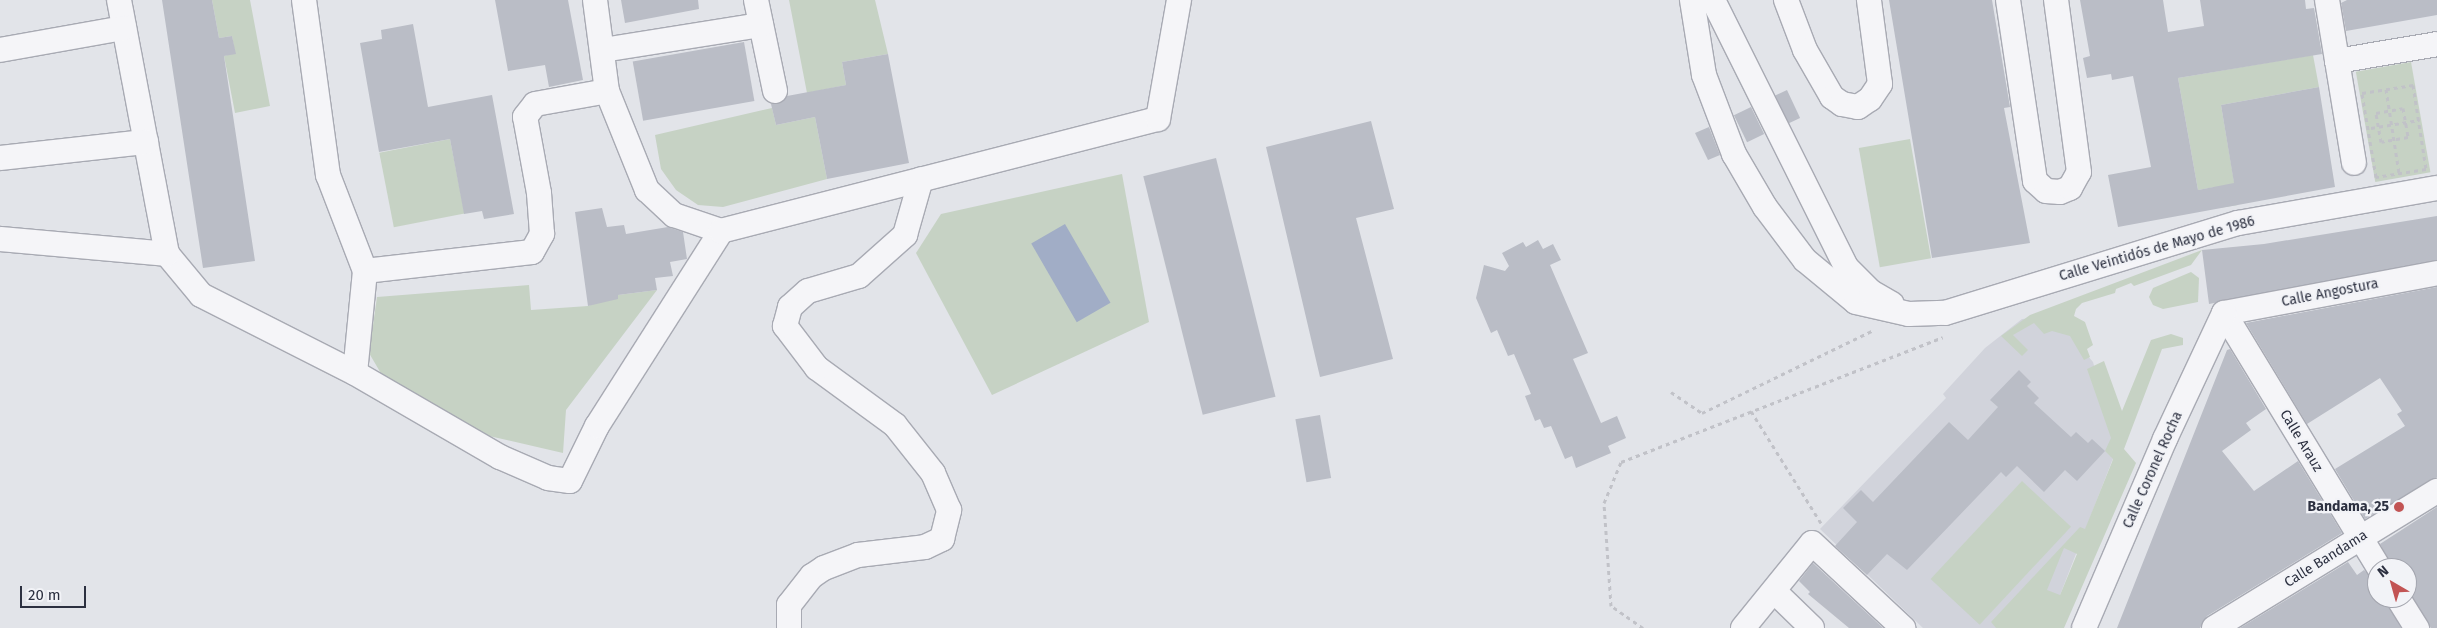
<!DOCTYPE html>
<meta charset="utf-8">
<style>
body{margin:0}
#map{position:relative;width:2437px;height:628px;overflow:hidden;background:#e2e4e9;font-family:"Fira Sans",sans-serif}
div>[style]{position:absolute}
.built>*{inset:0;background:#d1d3db}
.green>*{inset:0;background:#c6d2c4;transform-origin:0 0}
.water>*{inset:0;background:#a1adc6;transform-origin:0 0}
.building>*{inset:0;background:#babdc6;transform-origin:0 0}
.path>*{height:3px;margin-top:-1.5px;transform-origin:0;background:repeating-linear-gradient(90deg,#c1c2c8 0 4px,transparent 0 8px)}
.roads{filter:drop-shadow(1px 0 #a8aab3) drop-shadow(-1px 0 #a8aab3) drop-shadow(0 1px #a8aab3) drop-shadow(0 -1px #a8aab3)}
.minor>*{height:24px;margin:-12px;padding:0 12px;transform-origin:12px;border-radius:12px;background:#f5f5f8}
.dots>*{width:14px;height:14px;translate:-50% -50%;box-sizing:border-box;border:2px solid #f2f3f7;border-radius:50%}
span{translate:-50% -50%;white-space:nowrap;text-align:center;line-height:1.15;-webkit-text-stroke:4.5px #f2f3f7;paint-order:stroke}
.street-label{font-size:14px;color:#2c3040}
.poi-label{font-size:14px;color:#2c3040;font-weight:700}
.right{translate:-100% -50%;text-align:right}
.north{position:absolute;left:2367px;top:558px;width:50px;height:50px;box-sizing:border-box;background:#f2f3f7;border:1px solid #a3a5ae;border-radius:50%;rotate:322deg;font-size:14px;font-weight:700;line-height:20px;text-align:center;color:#2c3040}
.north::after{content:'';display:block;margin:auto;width:18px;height:22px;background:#c25454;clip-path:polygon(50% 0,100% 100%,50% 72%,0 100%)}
.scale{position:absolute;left:20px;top:586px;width:66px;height:22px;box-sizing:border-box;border:2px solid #2c3040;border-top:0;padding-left:6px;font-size:15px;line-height:18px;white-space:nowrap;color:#2c3040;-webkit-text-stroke:4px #f2f3f7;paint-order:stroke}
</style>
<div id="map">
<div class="built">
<div style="clip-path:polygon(2055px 317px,2093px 362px,2117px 448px,2060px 595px,2044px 628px,1923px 628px,1820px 529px,1946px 398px,1943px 394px,1985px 348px,2022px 319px)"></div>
</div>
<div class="green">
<div style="clip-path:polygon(212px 0,250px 0,270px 106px,235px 113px,224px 56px,235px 53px,232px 36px,219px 38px)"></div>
<div style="clip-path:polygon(789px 0,875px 0,888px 54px,842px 62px,846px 85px,807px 93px)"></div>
<div style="clip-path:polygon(2313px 55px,2319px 87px,2221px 105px,2238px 205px,2219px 208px,2215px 187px,2198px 190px,2178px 78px)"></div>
<div style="left:2411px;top:62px;width:112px;height:56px;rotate:80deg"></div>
<div style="clip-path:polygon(772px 108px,776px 125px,815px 117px,827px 179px,723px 207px,698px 205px,676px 190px,661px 169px,655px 135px)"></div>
<div style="left:450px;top:139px;width:76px;height:72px;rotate:79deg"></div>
<div style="left:1910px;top:139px;width:121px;height:52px;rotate:80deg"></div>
<div style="clip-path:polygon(1122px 174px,1149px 322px,992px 395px,916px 253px,941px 214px)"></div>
<div style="clip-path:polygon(2202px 250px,2191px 265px,2134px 286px,2131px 283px,2116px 289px,2115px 293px,2082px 303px,2076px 309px,2074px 316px,2085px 322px,2093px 345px,2087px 349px,2090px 357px,2084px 360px,2070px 336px,2052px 331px,2044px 334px,2034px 323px,2013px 335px,2028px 350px,2022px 356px,2001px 336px,2030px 315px)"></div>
<div style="clip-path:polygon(2191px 272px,2199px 278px,2198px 302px,2163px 309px,2153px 305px,2149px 297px,2153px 288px)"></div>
<div style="clip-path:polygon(529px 285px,531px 310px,588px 306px,618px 295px,657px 290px,566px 410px,563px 453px,476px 433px,386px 382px,369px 353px,377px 297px)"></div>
<div style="clip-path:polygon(evenodd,2171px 334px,2183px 338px,2183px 345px,2162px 349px,2124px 449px,2136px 463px,2064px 628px,1996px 628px,1991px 622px,2080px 527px,2085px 529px,2112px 462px,2113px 459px,2105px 451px,2111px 438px,2087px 369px,2104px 361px,2122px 411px,2151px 340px,2171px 334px,2064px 548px,2077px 554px,2060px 595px,2047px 590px,2064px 548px)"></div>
<div style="left:2022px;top:481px;width:67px;height:134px;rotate:43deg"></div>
</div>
<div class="water">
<div style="left:1065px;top:224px;width:91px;height:39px;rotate:60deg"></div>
</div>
<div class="building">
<div style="clip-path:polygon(162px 0,212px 0,219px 38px,232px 36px,236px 54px,224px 56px,255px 261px,203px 268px)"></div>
<div style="clip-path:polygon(495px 0,568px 0,583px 80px,549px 87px,545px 65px,508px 71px)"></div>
<div style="clip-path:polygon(621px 0,698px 0,699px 9px,625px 23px)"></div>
<div style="clip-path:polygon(1889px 0,1992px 0,2010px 107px,2004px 108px,2030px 243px,1932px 258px)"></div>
<div style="clip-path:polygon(2080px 0,2163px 0,2168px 32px,2204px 26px,2200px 0,2305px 0,2306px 9px,2314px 8px,2322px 54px,2178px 78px,2198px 190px,2234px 183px,2221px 105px,2319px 87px,2335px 187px,2118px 227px,2108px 175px,2151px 167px,2133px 76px,2112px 80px,2111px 74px,2087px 78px,2083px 58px,2090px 56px)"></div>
<div style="clip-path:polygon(2347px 0,2437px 0,2437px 15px,2346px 31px,2341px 3px)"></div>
<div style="clip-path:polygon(413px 24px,428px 107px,492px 95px,514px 214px,484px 219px,482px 211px,464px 214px,450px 139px,379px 152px,360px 43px,382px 39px,381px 30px)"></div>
<div style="left:744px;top:42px;width:60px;height:113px;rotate:80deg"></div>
<div style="clip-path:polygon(888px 54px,909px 163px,827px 179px,815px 117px,776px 125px,771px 104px,778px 104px,787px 96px,846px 85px,842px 62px)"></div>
<div style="left:1787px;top:90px;width:31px;height:13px;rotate:65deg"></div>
<div style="left:1751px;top:107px;width:30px;height:19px;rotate:64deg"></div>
<div style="clip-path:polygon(1371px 121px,1394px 209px,1356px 218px,1393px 359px,1320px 377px,1266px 147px)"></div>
<div style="clip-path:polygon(1709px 127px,1720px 155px,1708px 160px,1695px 133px)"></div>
<div style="left:1216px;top:158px;width:246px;height:75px;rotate:76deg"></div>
<div style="clip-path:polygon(602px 208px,607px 227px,624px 225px,626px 234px,668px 227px,683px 232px,687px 259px,670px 262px,673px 276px,655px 278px,657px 290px,618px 295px,618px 299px,588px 306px,575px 212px)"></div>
<div style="clip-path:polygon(2437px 216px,2437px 260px,2209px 304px,2202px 250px,2264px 244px)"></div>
<div style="clip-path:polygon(1538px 240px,1543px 249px,1553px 244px,1561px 260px,1550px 265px,1588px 353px,1573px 359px,1601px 423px,1617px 416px,1626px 438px,1608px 446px,1611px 453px,1576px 468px,1572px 456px,1565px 459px,1551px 426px,1544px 428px,1540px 419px,1535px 421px,1525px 396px,1531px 394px,1514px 354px,1508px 356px,1497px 330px,1491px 333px,1476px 298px,1484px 265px,1505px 271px,1509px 266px,1502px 253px,1523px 242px,1526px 247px)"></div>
<div style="clip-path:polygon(2437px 287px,2437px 477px,2365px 519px,2335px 469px,2405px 426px,2397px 414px,2402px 411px,2380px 378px,2307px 424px,2246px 323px)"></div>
<div style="clip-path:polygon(2230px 349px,2266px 409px,2246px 423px,2251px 430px,2222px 451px,2254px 491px,2298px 461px,2342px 533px,2207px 616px,2200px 628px,2117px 628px,2227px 350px)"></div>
<div style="clip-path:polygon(2019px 370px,2031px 382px,2027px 386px,2039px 398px,2034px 403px,2071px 437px,2076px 432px,2088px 443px,2092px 439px,2105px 451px,2077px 481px,2065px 470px,2044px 492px,2017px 466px,2006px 477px,2001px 472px,1907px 570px,1887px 554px,1867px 575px,1835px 546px,1857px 522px,1843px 508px,1861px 490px,1873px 502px,1949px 422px,1968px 440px,1998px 407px,1990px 400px)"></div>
<div style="left:1320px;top:415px;width:64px;height:25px;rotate:80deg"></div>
<div style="clip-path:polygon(2437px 507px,2437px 628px,2431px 628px,2407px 588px,2407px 568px,2393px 568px,2380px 544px)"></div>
<div style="clip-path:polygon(2348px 562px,2357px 575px,2364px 570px,2377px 581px,2377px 598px,2384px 598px,2401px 628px,2240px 628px)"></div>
<div style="clip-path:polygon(1813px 563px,1883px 628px,1849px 628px,1808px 594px,1810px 592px,1799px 581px)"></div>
</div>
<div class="path">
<div style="left:2413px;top:85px;width:85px;rotate:81.2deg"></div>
<div style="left:2426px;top:169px;width:51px;rotate:170.9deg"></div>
<div style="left:2376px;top:177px;width:85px;rotate:-99.5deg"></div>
<div style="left:2362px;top:93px;width:52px;rotate:-8.9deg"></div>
<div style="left:2386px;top:89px;width:85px;rotate:81.2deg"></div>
<div style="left:2403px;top:108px;width:29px;rotate:80deg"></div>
<div style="left:2408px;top:137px;width:27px;rotate:170deg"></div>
<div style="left:2381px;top:142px;width:29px;rotate:-100deg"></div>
<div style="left:2376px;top:113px;width:27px;rotate:-10deg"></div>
<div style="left:2371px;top:128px;width:49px;rotate:-9.5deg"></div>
<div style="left:1671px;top:392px;width:37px;rotate:34deg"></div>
<div style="left:1702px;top:413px;width:191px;rotate:-25.8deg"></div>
<div style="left:1751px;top:411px;width:132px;rotate:58deg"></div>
<div style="left:1643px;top:628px;width:39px;rotate:-145deg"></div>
<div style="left:1611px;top:606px;width:103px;rotate:-93.9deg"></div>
<div style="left:1604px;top:503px;width:44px;rotate:-67.5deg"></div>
<div style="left:1621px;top:462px;width:345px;rotate:-21.2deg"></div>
</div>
<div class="roads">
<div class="minor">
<div style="left:119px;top:0;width:258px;rotate:79.3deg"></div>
<div style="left:167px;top:254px;width:53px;rotate:50.3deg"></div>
<div style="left:201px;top:295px;width:173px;rotate:26.9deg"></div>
<div style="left:355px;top:373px;width:168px;rotate:30.1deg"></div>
<div style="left:500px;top:457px;width:52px;rotate:23.6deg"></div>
<div style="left:548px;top:478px;width:22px;rotate:8deg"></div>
<div style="left:570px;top:481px;width:61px;rotate:-63.9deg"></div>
<div style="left:597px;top:426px;width:231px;rotate:-57.5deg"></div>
<div style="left:304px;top:0;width:177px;rotate:82.2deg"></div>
<div style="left:328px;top:175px;width:103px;rotate:68.9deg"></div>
<div style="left:365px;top:271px;width:102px;rotate:95.6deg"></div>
<div style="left:595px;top:0;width:92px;rotate:82.5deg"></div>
<div style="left:607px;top:91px;width:107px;rotate:68deg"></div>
<div style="left:647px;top:190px;width:37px;rotate:43deg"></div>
<div style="left:674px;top:215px;width:50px;rotate:18.8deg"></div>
<div style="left:721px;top:231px;width:451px;rotate:-14.4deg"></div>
<div style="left:1158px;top:119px;width:121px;rotate:-80deg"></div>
<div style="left:756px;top:0;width:93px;rotate:78.2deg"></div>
<div style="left:1692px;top:0;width:76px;rotate:80.9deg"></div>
<div style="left:1704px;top:75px;width:85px;rotate:69.2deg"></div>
<div style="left:1734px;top:154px;width:61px;rotate:59.7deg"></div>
<div style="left:1765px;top:207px;width:66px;rotate:53deg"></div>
<div style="left:1805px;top:260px;width:66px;rotate:39.5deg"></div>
<div style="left:1856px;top:302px;width:54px;rotate:12.8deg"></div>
<div style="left:1909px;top:314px;width:36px;rotate:-2deg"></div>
<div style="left:1945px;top:313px;width:307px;rotate:-17.1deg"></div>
<div style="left:2238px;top:223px;width:202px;rotate:-10deg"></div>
<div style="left:1713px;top:0;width:298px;rotate:63.5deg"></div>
<div style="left:1846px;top:267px;width:35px;rotate:45deg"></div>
<div style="left:1871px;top:292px;width:24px;rotate:30deg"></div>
<div style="left:1786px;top:0;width:53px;rotate:69.2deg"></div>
<div style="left:1805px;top:50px;width:54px;rotate:60.1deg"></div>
<div style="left:1832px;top:97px;width:12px;rotate:35deg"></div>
<div style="left:1842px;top:104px;width:16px;rotate:11deg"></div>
<div style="left:1858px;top:107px;width:14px;rotate:-34deg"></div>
<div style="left:1870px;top:99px;width:18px;rotate:-56deg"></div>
<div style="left:1880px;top:84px;width:85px;rotate:-97.5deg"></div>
<div style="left:2008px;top:0;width:183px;rotate:81.5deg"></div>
<div style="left:2035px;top:181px;width:15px;rotate:42deg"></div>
<div style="left:2046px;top:191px;width:14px;rotate:4deg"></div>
<div style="left:2060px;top:192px;width:11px;rotate:-22deg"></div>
<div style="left:2070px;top:188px;width:18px;rotate:-61deg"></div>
<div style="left:2079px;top:172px;width:174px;rotate:-97.6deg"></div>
<div style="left:2327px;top:0;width:165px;rotate:80.6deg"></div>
<div style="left:0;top:50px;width:126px;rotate:-10.1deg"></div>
<div style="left:603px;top:50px;width:160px;rotate:-9deg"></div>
<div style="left:2337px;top:61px;width:101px;rotate:-9.6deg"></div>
<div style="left:0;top:158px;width:147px;rotate:-6.3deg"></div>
<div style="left:0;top:239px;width:168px;rotate:5.1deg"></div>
<div style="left:365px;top:271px;width:168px;rotate:-6.5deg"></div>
<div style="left:532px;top:252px;width:21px;rotate:-61deg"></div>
<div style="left:542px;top:234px;width:41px;rotate:-94.2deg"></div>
<div style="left:539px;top:193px;width:77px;rotate:-100.4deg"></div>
<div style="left:525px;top:117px;width:16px;rotate:-52deg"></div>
<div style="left:535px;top:104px;width:73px;rotate:-10.2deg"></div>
<div style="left:2224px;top:313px;width:298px;rotate:58.7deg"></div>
<div style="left:2224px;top:313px;width:217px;rotate:-10.6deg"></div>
<div style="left:1774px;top:591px;width:53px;rotate:44.2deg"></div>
<div style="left:2398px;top:598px;width:36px;rotate:58deg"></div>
<div style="left:789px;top:628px;width:23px;rotate:-90deg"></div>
<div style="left:789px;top:605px;width:37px;rotate:-52deg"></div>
<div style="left:812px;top:576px;width:14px;rotate:-34deg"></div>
<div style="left:824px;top:568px;width:36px;rotate:-21deg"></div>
<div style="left:858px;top:555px;width:67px;rotate:-6.8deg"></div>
<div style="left:925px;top:547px;width:19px;rotate:-25deg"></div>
<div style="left:942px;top:539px;width:30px;rotate:-76deg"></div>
<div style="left:949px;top:510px;width:40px;rotate:-113.4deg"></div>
<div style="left:933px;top:473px;width:61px;rotate:-128.4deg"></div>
<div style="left:895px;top:425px;width:97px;rotate:-143.8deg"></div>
<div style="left:817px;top:368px;width:53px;rotate:-127.3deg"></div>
<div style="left:785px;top:326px;width:20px;rotate:-75deg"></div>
<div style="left:790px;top:307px;width:24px;rotate:-42deg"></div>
<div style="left:808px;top:291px;width:53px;rotate:-16.4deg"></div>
<div style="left:859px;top:276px;width:62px;rotate:-41.7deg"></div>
<div style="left:905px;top:235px;width:58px;rotate:-74.1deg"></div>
<div style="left:1743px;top:628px;width:109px;rotate:-50.9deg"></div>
<div style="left:1812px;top:543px;width:125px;rotate:43deg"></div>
<div style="left:2084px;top:628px;width:206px;rotate:-66.8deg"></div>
<div style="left:2165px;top:439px;width:139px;rotate:-64.9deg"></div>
<div style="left:2214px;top:628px;width:262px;rotate:-31.6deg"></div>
</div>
</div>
<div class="dots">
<div style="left:2399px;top:507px;background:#c25454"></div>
</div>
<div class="street-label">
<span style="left:2157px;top:249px;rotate:-16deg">Calle Veintidós de Mayo de 1986</span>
<span style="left:2330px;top:293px;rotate:-11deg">Calle Angostura</span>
<span style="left:2301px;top:441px;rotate:59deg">Calle Arauz</span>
<span style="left:2153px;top:470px;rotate:-66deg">Calle Coronel Rocha</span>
<span style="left:2326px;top:559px;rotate:-32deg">Calle Bandama</span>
</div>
<div class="poi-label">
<span class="right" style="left:2389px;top:507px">Bandama, 25</span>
</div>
<div class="north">N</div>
<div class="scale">20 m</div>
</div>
